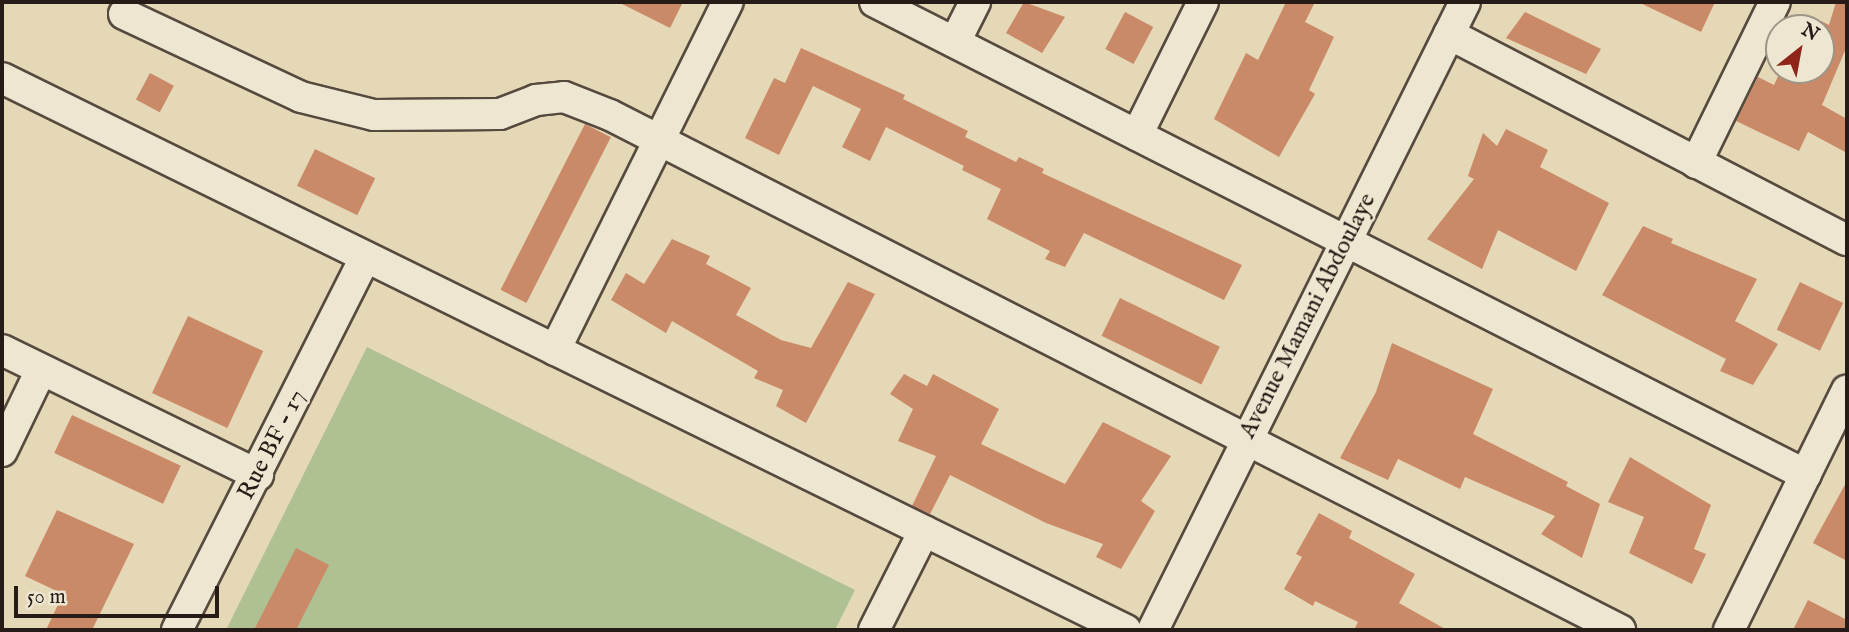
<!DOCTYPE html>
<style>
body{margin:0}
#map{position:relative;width:1849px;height:632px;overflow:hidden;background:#e4d8b7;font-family:"IM FELL English",serif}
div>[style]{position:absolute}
.green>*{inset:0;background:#afc092}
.building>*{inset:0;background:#ca8967;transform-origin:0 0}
.roads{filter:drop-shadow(2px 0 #564a3e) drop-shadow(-2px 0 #564a3e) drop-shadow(0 2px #564a3e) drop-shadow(0 -2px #564a3e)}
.minor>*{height:30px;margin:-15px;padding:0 15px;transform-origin:15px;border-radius:15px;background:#ede6d0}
span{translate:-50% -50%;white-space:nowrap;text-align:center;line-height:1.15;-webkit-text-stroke:5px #ede6d0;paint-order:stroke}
.street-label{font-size:24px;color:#261b16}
.frame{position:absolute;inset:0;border:4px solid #261b16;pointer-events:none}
.north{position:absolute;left:1765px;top:14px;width:70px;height:70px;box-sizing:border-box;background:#ede6d0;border:2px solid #9d9586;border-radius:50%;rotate:31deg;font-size:19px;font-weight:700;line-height:28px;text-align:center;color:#261b16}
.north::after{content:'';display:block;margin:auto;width:24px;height:32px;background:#8f2418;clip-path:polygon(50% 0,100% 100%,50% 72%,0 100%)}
.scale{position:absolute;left:14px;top:586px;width:205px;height:32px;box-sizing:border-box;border:4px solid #261b16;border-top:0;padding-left:9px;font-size:21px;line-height:24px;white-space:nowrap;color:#261b16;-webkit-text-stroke:5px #ede6d0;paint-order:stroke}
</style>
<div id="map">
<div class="green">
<div style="clip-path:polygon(367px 347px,855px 590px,835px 630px,226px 630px)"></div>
</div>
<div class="building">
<div style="clip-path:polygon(618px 2px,683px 2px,670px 28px)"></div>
<div style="clip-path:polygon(1024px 2px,1065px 17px,1042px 53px,1006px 33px)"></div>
<div style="clip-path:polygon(1286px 2px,1315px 2px,1305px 22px,1334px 37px,1309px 90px,1315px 94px,1279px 157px,1214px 119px,1246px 53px,1258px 60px)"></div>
<div style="clip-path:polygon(1638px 2px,1715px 2px,1701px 32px)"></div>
<div style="clip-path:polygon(1836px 2px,1847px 2px,1847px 46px,1822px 105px,1847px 119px,1847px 153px,1808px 132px,1799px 151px,1736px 121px,1758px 77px,1774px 85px,1781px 70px,1821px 70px,1821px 21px,1829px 25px)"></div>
<div style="left:1125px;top:12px;width:32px;height:42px;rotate:28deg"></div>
<div style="clip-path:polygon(1525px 12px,1601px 49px,1586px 74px,1506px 38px)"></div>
<div style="clip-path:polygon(801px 48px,905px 95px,903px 99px,968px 131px,965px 137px,1016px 162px,1019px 157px,1044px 169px,1042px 173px,1242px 265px,1224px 300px,1084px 233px,1065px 267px,1045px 259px,1050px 251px,987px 219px,1001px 189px,962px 170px,964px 166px,886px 127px,870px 161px,842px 147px,861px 109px,813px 86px,779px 155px,745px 138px,774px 78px,785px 83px)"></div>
<div style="left:150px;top:73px;width:27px;height:30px;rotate:28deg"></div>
<div style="left:585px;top:124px;width:29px;height:186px;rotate:27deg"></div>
<div style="clip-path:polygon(1506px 129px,1548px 150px,1540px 167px,1609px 203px,1576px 271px,1498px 230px,1482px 269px,1427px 239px,1474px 179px,1468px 176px,1483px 133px,1497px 146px)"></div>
<div style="left:315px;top:149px;width:67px;height:41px;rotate:26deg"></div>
<div style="clip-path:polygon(1643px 226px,1673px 239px,1671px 243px,1757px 279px,1735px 321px,1778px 344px,1753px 385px,1720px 371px,1726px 359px,1602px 295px)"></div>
<div style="clip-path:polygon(672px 239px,710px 256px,706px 264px,751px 288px,736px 315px,781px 340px,811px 348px,848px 282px,875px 294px,806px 423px,776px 406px,783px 390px,754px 378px,758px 371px,672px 321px,666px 333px,611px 300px,626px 273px,644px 284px)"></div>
<div style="left:1800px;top:282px;width:48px;height:53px;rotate:26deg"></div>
<div style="left:1120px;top:298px;width:111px;height:42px;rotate:26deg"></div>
<div style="left:188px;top:316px;width:83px;height:85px;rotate:25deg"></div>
<div style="clip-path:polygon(1392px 343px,1493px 389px,1473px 434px,1568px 482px,1566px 486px,1600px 504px,1582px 558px,1541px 534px,1555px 516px,1465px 477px,1460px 489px,1398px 459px,1388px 480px,1340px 458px,1376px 392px)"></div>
<div style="clip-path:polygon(904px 374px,927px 386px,933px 374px,999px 409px,981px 444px,1065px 484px,1103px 422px,1171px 456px,1141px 501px,1155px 511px,1121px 569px,1096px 557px,1103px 544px,1046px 523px,950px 475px,930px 514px,912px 506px,936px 456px,898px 441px,913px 409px,890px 394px)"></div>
<div style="left:72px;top:415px;width:120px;height:42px;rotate:25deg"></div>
<div style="clip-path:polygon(1630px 457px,1711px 505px,1694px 549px,1706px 554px,1692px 584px,1629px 553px,1644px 517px,1608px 502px)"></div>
<div style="clip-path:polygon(1847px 481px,1847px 561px,1813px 543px)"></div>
<div style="clip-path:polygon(57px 510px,134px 544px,92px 630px,46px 630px,63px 594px,25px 576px)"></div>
<div style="clip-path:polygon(1319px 513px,1352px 531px,1349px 538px,1415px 574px,1399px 603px,1447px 630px,1354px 630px,1358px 622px,1315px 601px,1313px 606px,1284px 589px,1302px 557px,1296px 554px)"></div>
<div style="clip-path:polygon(296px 548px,329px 565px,296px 630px,254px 630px)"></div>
<div style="clip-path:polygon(1808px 600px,1847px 620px,1847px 630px,1793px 630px)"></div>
</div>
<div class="roads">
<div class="minor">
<div style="left:875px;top:2px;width:1044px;rotate:26.93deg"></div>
<div style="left:124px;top:14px;width:195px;rotate:25.1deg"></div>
<div style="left:301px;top:97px;width:75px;rotate:13.9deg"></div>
<div style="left:374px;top:115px;width:126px;rotate:-0.5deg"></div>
<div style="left:500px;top:114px;width:39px;rotate:-21deg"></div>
<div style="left:536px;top:100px;width:28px;rotate:-6deg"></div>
<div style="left:564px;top:97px;width:49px;rotate:21.4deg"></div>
<div style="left:610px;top:115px;width:1134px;rotate:27.02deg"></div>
<div style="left:1449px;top:34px;width:448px;rotate:27.4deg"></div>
<div style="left:955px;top:42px;width:45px;rotate:-63.4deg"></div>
<div style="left:2px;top:78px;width:1252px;rotate:26.16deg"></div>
<div style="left:1137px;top:135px;width:148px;rotate:-63.6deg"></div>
<div style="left:1696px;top:163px;width:179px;rotate:-63.9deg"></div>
<div style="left:2px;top:350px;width:285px;rotate:26deg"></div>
<div style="left:555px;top:350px;width:389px;rotate:-63.6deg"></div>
<div style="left:2px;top:451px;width:90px;rotate:-64.3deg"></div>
<div style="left:177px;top:630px;width:417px;rotate:-63.2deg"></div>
<div style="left:874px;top:630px;width:111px;rotate:-63.2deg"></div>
<div style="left:1153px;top:630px;width:701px;rotate:-63.58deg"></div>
<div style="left:1729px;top:630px;width:267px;rotate:-63.8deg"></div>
</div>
</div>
<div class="street-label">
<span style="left:1308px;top:316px;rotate:-63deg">Avenue Mamani Abdoulaye</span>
<span style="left:272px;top:445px;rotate:-63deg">Rue BF - 17</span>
</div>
<div class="frame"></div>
<div class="north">N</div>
<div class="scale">50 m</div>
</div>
